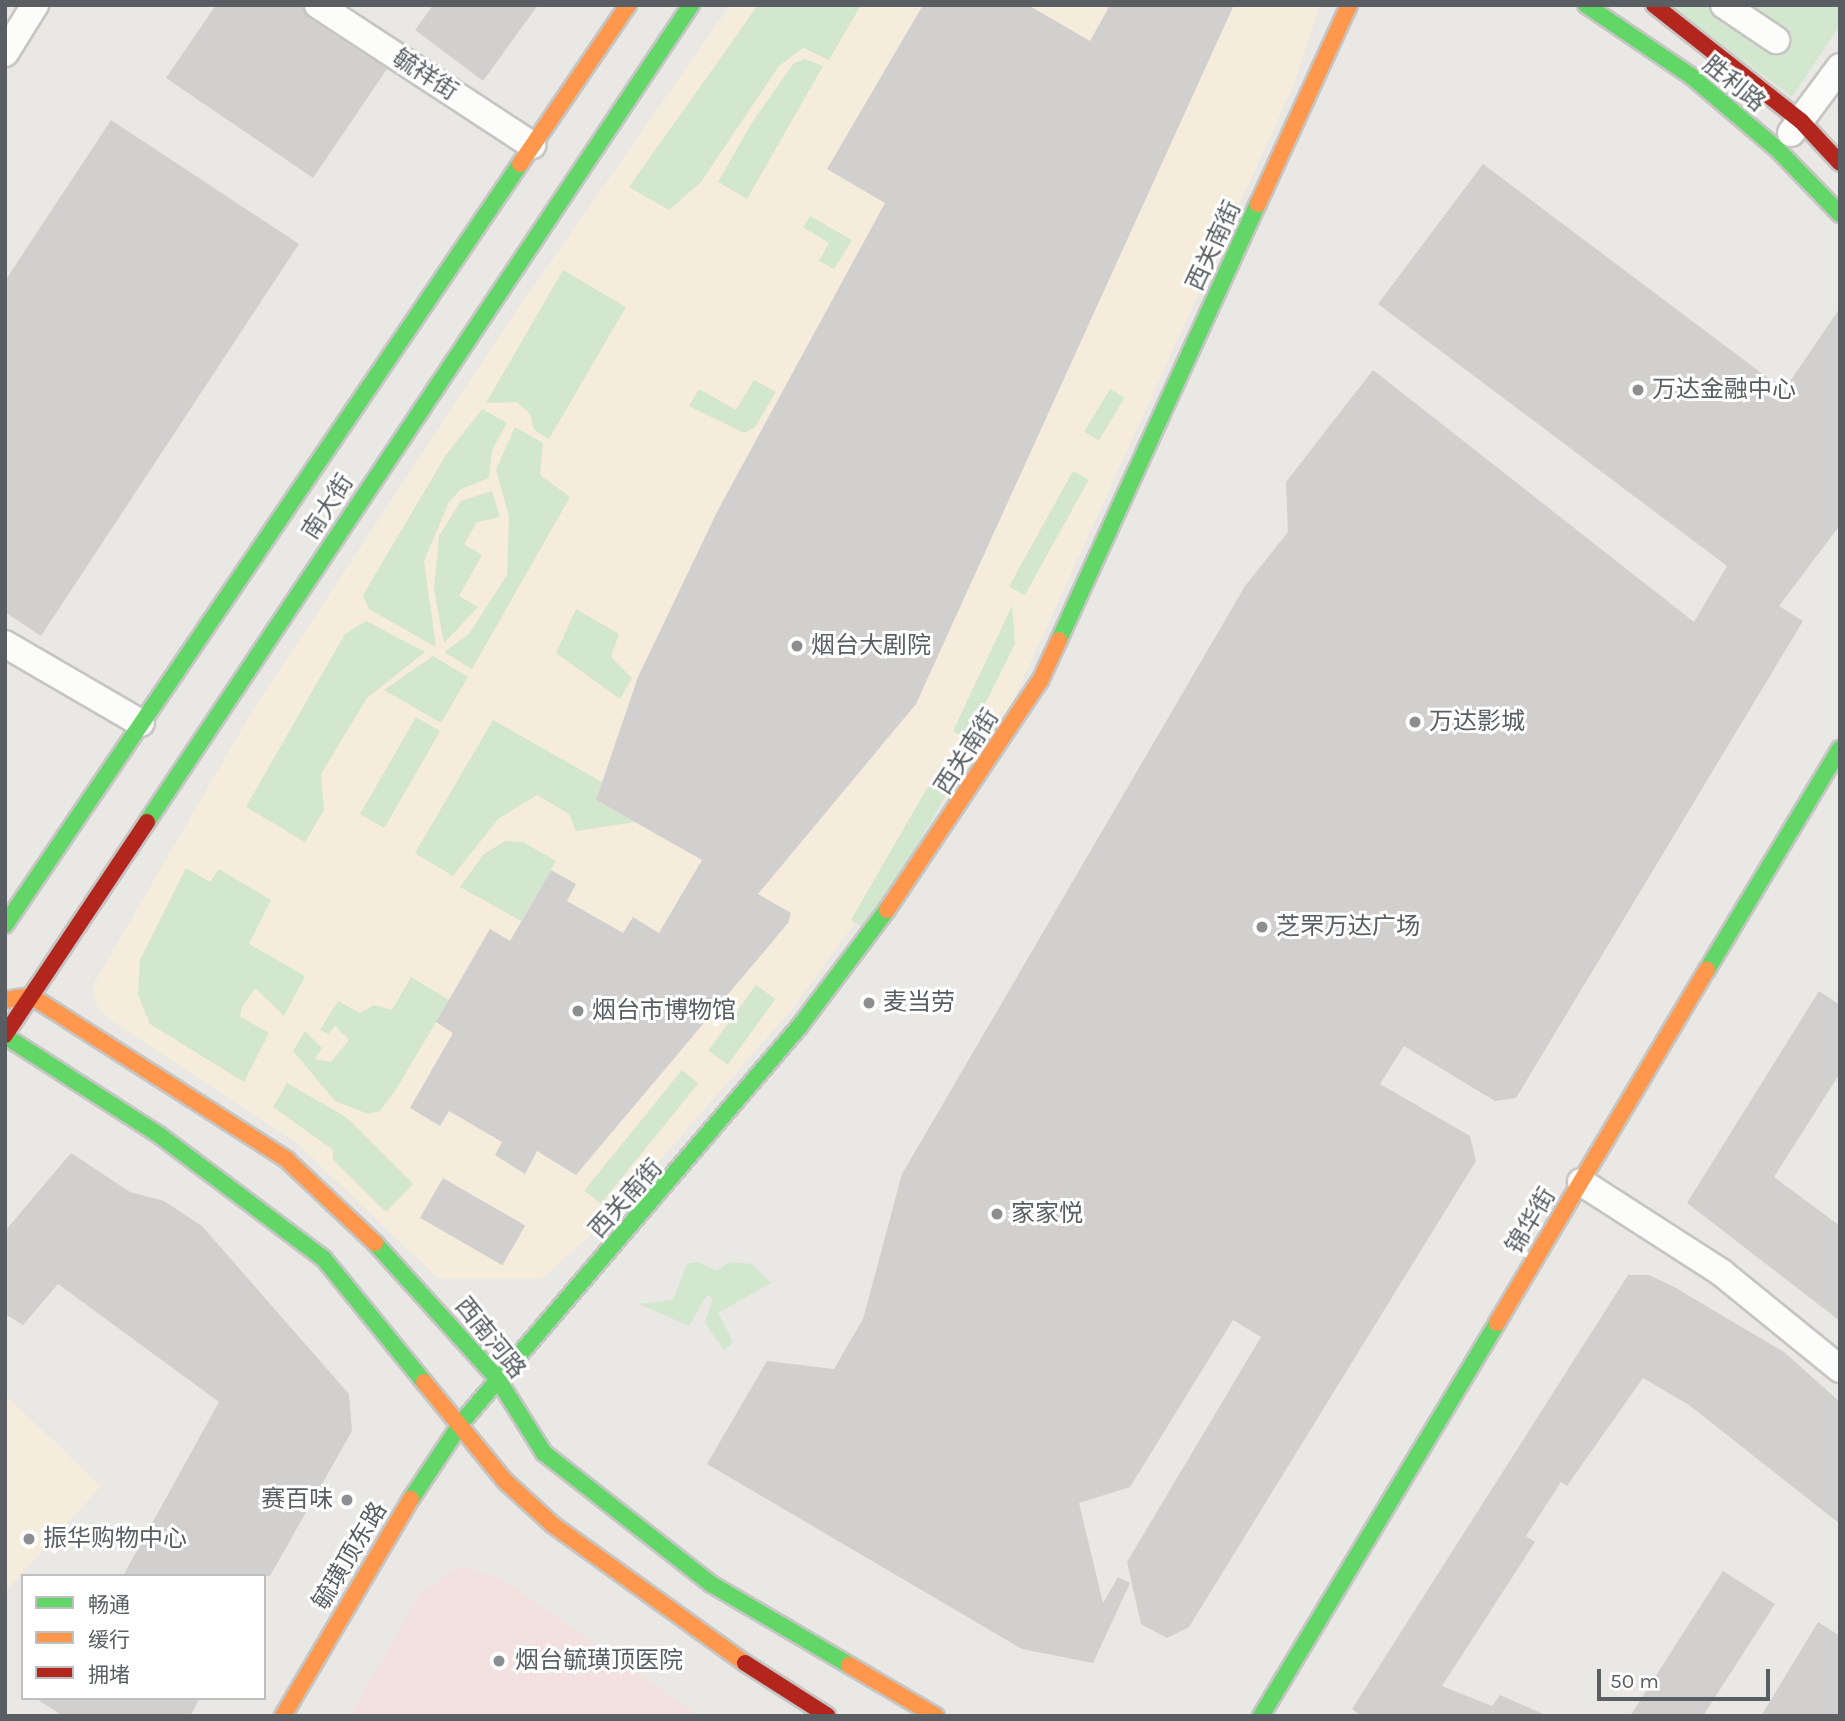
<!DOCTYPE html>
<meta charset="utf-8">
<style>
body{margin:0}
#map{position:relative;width:1845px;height:1721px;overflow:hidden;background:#eae8e4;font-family:Karla,"Noto Sans SC",sans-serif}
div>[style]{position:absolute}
.commercial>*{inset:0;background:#f5ecdb}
.medical>*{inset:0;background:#f3e1df}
.green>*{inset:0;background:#d3e6ce;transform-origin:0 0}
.building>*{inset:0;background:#d1d0ce;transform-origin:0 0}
.roads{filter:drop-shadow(2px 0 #c5c5c4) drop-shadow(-2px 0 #c5c5c4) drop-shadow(0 2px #c5c5c4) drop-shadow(0 -2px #c5c5c4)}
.street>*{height:26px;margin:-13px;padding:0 13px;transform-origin:13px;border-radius:13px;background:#fcfcfb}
.fast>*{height:16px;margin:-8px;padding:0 8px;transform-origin:8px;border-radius:8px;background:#63d668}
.slow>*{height:16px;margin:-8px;padding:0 8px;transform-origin:8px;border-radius:8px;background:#ff974d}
.jam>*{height:16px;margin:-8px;padding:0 8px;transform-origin:8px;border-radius:8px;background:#b3261e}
.dots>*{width:19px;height:19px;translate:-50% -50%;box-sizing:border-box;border:4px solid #fff;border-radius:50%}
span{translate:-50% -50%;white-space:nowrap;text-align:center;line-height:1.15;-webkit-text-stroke:6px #fff;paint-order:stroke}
.street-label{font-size:24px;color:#595e62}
.poi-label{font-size:24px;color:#595e62}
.left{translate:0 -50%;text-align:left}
.right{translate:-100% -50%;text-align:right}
.frame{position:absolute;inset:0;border:7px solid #595e62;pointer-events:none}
.legend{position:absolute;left:21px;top:1574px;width:245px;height:126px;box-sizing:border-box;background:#fff;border:2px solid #bdbfc0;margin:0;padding:9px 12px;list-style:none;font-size:21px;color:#595e62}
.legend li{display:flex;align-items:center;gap:14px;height:35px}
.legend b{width:35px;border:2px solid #bdbfc0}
.scale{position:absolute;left:1597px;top:1669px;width:173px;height:32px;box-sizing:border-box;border:4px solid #595e62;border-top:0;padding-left:9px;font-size:21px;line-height:24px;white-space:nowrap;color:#595e62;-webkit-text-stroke:5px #fff;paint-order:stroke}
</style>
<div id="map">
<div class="commercial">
<div style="clip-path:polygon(730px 5px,1320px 5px,1294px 84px,1006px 716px,793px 1008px,607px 1220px,543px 1278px,438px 1278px,296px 1142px,110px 1020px,96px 1005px,93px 985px,253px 710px,511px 319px)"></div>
<div style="clip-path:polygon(5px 1395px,101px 1486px,5px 1592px)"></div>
</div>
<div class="medical">
<div style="clip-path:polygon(461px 1566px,502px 1579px,700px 1716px,350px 1716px,420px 1593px)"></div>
</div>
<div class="green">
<div style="clip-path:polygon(758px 5px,861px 5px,829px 60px,803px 48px,779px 66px,701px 182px,669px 210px,629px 187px)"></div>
<div style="clip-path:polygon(1668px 5px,1840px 5px,1840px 25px,1792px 97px)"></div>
<div style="clip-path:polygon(805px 59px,823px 66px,747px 199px,718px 182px,751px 124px,794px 63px)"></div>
<div style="clip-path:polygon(810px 216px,852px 240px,834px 269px,819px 261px,829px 243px,803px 227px)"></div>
<div style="clip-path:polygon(563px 270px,626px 307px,549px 439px,534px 430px,530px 414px,517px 402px,486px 403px)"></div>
<div style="clip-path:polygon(754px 380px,776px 392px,755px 427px,744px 433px,689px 406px,699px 389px,736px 410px)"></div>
<div style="left:1110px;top:389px;width:17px;height:50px;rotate:31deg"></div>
<div style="clip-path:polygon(482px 409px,507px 423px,492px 450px,489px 478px,461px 489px,449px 502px,424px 561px,436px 647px,369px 609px,363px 595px,446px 455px)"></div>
<div style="clip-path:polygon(515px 427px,543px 443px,540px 475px,570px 497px,472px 669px,444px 652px,469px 634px,507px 575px,509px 516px,496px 470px)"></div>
<div style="left:1073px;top:471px;width:18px;height:132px;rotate:29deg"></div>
<div style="clip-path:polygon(492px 491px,500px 517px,477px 522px,464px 544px,482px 555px,459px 596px,478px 607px,444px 643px,434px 590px,439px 536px,461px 501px)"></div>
<div style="clip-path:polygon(1012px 606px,1015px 644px,967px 740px,953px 731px)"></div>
<div style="clip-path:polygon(576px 609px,619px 634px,611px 657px,632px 678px,620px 699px,556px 653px)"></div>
<div style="clip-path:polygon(366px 621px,425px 652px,367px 698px,321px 774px,324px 810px,305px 842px,246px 807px,345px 634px)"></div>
<div style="clip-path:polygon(433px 656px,468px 677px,441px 723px,384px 690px)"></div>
<div style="left:416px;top:717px;width:28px;height:112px;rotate:30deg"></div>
<div style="clip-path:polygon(493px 720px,602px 782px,596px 800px,635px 822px,576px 831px,569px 814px,537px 795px,498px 819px,453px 876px,415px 853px)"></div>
<div style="left:941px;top:764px;width:20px;height:180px;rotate:30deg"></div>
<div style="clip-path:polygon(505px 841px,523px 842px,556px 861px,521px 921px,460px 887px,483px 855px)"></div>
<div style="clip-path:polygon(186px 868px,210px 882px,219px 869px,271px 900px,249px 944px,305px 976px,284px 1016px,255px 988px,242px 1007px,240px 1016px,269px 1033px,244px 1082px,150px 1024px,138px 995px,140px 960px)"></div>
<div style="clip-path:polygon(411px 977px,449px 1000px,395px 1091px,380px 1111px,368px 1114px,335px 1101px,293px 1051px,305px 1031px,322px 1048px,315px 1059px,331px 1062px,349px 1040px,335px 1026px,329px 1034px,320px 1030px,338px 1001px,360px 1013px,374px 1005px,392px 1010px)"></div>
<div style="left:756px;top:985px;width:24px;height:81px;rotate:36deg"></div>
<div style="left:682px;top:1070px;width:21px;height:155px;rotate:39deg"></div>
<div style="clip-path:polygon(287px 1083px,346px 1117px,413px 1184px,386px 1212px,333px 1160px,333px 1150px,273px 1107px)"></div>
<div style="clip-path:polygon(697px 1262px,717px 1271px,730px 1262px,752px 1264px,771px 1283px,718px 1313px,733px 1342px,724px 1350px,705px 1323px,713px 1298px,707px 1295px,689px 1326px,639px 1304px,673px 1300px,687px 1264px)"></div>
</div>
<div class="building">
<div style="clip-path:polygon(216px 5px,302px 5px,309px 18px,387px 69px,313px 178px,166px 78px)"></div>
<div style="clip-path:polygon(433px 5px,538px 5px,483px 81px,415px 30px)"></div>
<div style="clip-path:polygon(923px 5px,1028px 5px,1090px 41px,1110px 5px,1234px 5px,916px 704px,758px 894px,791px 913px,788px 923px,576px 1175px,537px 1151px,525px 1174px,495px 1155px,502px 1142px,449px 1111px,440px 1126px,410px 1108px,453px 1033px,436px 1022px,490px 929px,510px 941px,551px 870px,576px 884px,567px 901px,623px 933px,633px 917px,659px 933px,702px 860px,596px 800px,638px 677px,718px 510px,885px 203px,827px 169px)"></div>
<div style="clip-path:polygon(111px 120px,299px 244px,41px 636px,5px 612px,5px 281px)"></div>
<div style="clip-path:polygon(1483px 164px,1784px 390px,1840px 308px,1840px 525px,1779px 606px,1803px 621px,1516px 1098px,1495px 1101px,1404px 1046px,1380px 1084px,1470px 1136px,1476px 1161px,1189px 1627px,1167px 1638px,1141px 1624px,1127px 1562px,1261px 1337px,1233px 1320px,1130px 1487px,1079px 1503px,1103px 1603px,1118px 1577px,1130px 1583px,1093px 1663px,1022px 1649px,707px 1464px,767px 1361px,834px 1369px,863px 1319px,902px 1174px,1245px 586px,1288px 532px,1286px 482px,1373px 370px,1694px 622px,1727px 566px,1378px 304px)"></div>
<div style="clip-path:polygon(1819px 991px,1840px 1005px,1840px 1073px,1774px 1177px,1840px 1226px,1840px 1321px,1687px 1203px)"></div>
<div style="clip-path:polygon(71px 1153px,130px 1192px,164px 1201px,202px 1226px,349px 1394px,352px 1431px,270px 1576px,123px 1576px,219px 1402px,58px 1284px,23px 1325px,5px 1314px,5px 1231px)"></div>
<div style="left:443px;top:1178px;width:95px;height:46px;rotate:30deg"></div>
<div style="clip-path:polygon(1628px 1275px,1649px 1275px,1676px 1288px,1784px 1352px,1840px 1402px,1840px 1524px,1689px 1405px,1643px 1378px,1567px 1486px,1561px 1482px,1526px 1536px,1535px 1542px,1442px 1686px,1492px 1706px,1500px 1695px,1548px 1716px,1361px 1716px,1352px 1709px)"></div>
<div style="clip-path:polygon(1723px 1571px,1775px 1604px,1703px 1716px,1630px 1716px)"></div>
<div style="clip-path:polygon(1818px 1622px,1840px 1636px,1840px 1716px,1761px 1716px)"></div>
<div style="clip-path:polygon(35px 1698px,200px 1698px,190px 1716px,63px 1716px)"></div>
</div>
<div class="roads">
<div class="street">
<div style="left:318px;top:5px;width:256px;rotate:33.2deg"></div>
<div style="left:1724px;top:5px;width:63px;rotate:33.9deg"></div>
<div style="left:5px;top:53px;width:57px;rotate:-58deg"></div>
<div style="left:1791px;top:133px;width:82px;rotate:-53.4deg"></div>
<div style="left:5px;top:644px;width:157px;rotate:30.2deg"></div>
<div style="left:1581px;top:1182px;width:168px;rotate:32.8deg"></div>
<div style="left:1722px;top:1273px;width:152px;rotate:39.1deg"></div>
</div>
<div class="fast">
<div style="left:1348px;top:5px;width:3px;rotate:90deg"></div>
<div style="left:1586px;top:5px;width:127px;rotate:34.1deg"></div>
<div style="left:1691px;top:76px;width:111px;rotate:40.3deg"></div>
<div style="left:1776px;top:148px;width:92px;rotate:45.9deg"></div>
<div style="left:1059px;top:640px;width:479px;rotate:-65.5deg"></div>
<div style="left:147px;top:822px;width:982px;rotate:-56.34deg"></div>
<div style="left:5px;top:925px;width:919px;rotate:-55.91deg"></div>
<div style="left:1707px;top:970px;width:258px;rotate:-59deg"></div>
<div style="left:5px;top:1036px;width:183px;rotate:32.7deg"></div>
<div style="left:159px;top:1135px;width:206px;rotate:36.9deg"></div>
<div style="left:324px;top:1259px;width:159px;rotate:50.9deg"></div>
<div style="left:375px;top:1243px;width:182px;rotate:47.9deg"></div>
<div style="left:497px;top:1378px;width:89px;rotate:57.9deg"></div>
<div style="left:544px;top:1453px;width:212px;rotate:38.1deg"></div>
<div style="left:711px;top:1584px;width:160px;rotate:30.4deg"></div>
<div style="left:411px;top:1499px;width:92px;rotate:-56.5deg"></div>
<div style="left:462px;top:1422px;width:519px;rotate:-49.53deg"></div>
<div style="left:799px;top:1027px;width:146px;rotate:-53.1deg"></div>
<div style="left:1261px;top:1716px;width:458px;rotate:-59deg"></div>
</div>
<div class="slow">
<div style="left:520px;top:164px;width:192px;rotate:-55.8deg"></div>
<div style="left:1258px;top:204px;width:219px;rotate:-65.4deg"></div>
<div style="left:887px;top:910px;width:275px;rotate:-56.3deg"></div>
<div style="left:1040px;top:681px;width:45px;rotate:-65.1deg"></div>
<div style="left:5px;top:1000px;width:26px;rotate:-9deg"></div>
<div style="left:31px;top:996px;width:304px;rotate:32.6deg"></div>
<div style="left:287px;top:1160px;width:121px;rotate:43.3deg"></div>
<div style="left:1497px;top:1323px;width:411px;rotate:-59.3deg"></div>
<div style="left:424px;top:1382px;width:128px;rotate:50.7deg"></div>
<div style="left:505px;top:1481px;width:65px;rotate:42.5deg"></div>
<div style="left:553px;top:1525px;width:236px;rotate:35.7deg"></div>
<div style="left:849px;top:1665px;width:101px;rotate:30.4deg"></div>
<div style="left:283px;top:1716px;width:252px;rotate:-59.5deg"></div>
</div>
<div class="jam">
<div style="left:1654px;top:5px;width:187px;rotate:38.3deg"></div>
<div style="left:1801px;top:121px;width:57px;rotate:47.1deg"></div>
<div style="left:5px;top:1035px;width:256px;rotate:-56.3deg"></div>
<div style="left:745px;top:1663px;width:98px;rotate:32.6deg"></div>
</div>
</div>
<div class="dots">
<div style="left:1638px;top:390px;background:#8c8e90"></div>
<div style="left:797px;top:646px;background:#8c8e90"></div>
<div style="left:1415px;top:722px;background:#8c8e90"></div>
<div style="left:1262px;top:927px;background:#8c8e90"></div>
<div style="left:869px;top:1003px;background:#8c8e90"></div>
<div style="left:578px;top:1011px;background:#8c8e90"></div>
<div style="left:997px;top:1214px;background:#8c8e90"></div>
<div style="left:347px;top:1500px;background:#8c8e90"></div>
<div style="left:29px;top:1539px;background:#8c8e90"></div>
<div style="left:499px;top:1661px;background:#8c8e90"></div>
</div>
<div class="street-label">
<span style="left:425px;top:75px;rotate:33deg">毓祥街</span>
<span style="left:1734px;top:84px;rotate:39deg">胜利路</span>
<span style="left:1214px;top:246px;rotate:-65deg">西关南街</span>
<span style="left:328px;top:507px;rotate:-57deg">南大街</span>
<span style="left:967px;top:752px;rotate:-57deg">西关南街</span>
<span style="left:626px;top:1199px;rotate:-48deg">西关南街</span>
<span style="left:1531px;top:1221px;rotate:-59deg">锦华街</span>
<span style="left:490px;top:1338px;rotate:51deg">西南河路</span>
<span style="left:350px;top:1556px;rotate:-59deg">毓璜顶东路</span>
</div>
<div class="poi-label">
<span class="left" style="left:1652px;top:390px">万达金融中心</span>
<span class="left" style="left:811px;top:646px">烟台大剧院</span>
<span class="left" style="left:1429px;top:722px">万达影城</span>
<span class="left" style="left:1276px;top:927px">芝罘万达广场</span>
<span class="left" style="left:883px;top:1003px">麦当劳</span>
<span class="left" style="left:592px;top:1011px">烟台市博物馆</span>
<span class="left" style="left:1011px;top:1214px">家家悦</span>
<span class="right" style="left:333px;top:1500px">赛百味</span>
<span class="left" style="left:43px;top:1539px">振华购物中心</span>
<span class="left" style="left:515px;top:1661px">烟台毓璜顶医院</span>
</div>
<div class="frame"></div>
<ul class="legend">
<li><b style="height:9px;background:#63d668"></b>畅通</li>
<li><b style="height:9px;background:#ff974d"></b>缓行</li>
<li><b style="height:9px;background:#b3261e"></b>拥堵</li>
</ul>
<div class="scale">50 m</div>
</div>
